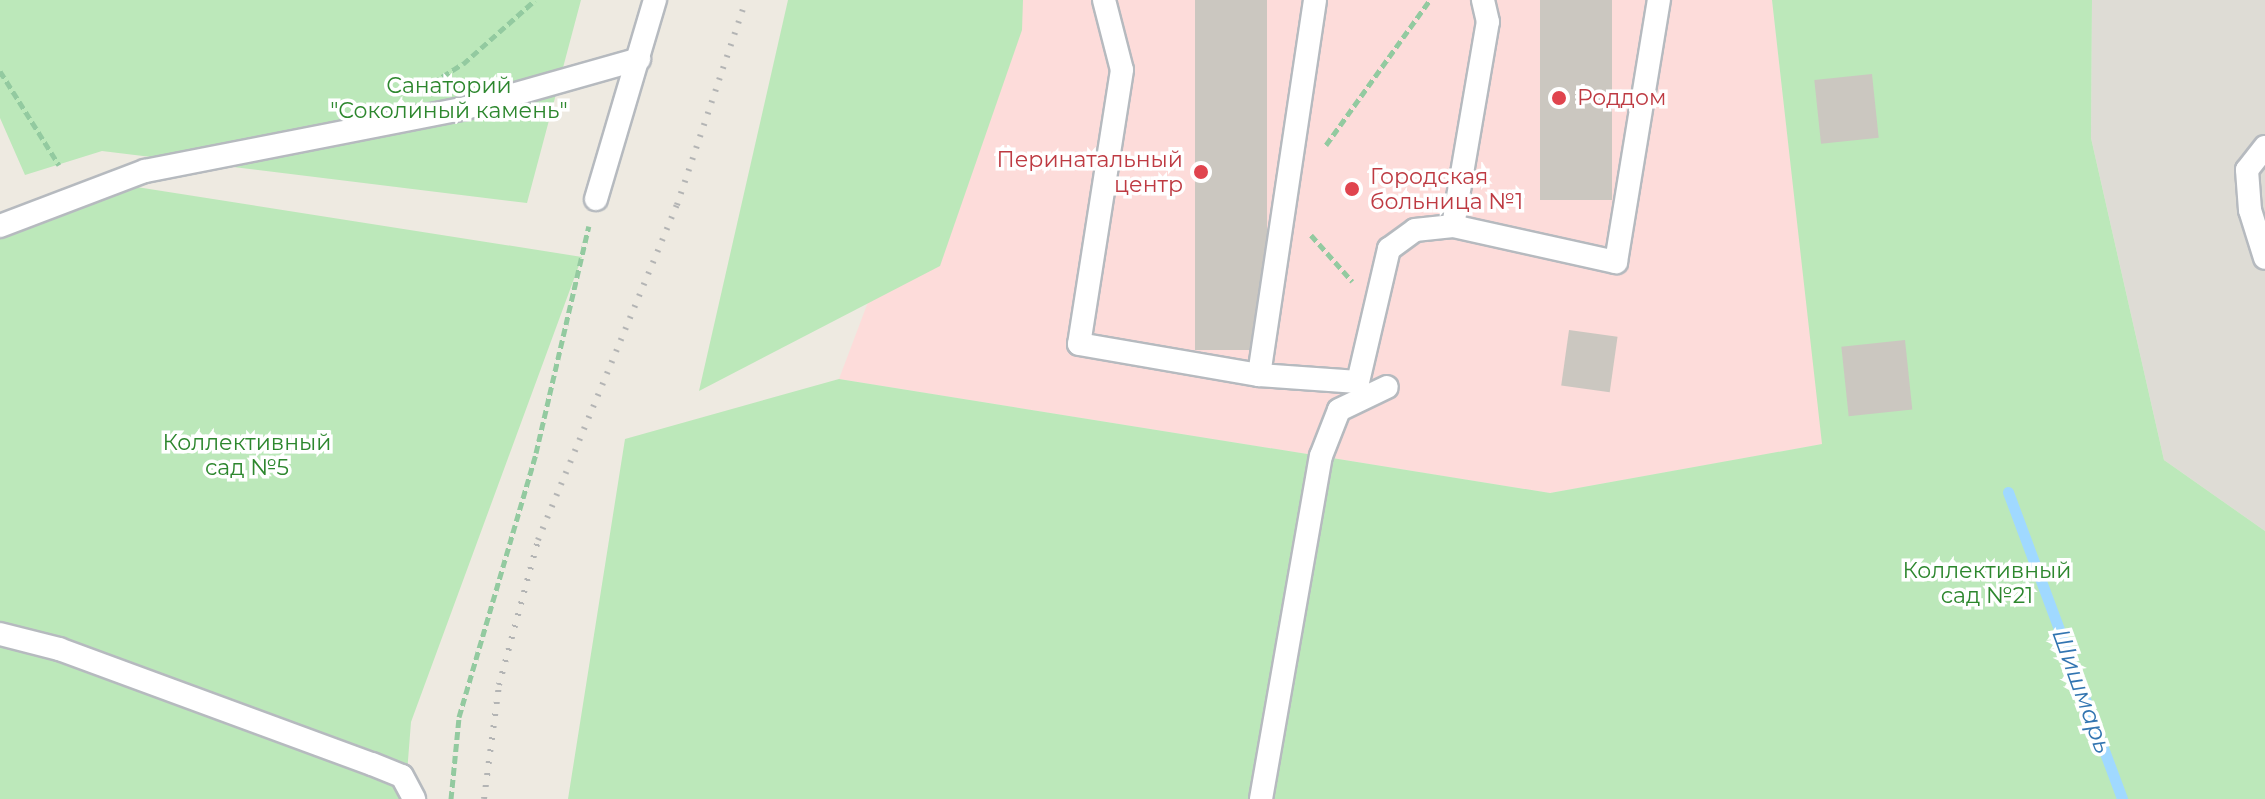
<!DOCTYPE html>
<meta charset="utf-8">
<style>
body{margin:0}
#map{position:relative;width:2265px;height:799px;overflow:hidden;background:#eeeae1;font-family:Montserrat,sans-serif}
div>[style]{position:absolute}
.industrial>*{inset:0;background:#dedcd5}
.medical>*{inset:0;background:#fddcda}
.green>*{inset:0;background:#bce8ba}
.stream>*{height:11px;margin:-5.5px;padding:0 5.5px;transform-origin:5.5px;border-radius:5.5px;background:#a0d9ff}
.building>*{inset:0;background:#cbc7c0;transform-origin:0 0}
.path>*{height:5px;margin-top:-2.5px;transform-origin:0;background:repeating-linear-gradient(90deg,#93caa0 0 8px,transparent 0 12px)}
.roads{filter:drop-shadow(2px 0 #b6babf) drop-shadow(-2px 0 #b6babf) drop-shadow(0 2px #b6babf) drop-shadow(0 -2px #b6babf)}
.service>*{height:22px;margin:-11px;padding:0 11px;transform-origin:11px;border-radius:11px;background:#fff}
.rail>*{height:6px;margin-top:-3px;transform-origin:0;background:repeating-linear-gradient(90deg,#b3b4b4 0 2px,transparent 0 12px)}
.dots>*{width:22px;height:22px;translate:-50% -50%;box-sizing:border-box;border:4px solid #fff;border-radius:50%}
span{translate:-50% -50%;white-space:nowrap;text-align:center;line-height:1.15;-webkit-text-stroke:7px #fff;paint-order:stroke}
.park-label{font-size:22px;color:#2d872e}
.health-label{font-size:22px;color:#be3a42}
.left{translate:0 -50%;text-align:left}
.right{translate:-100% -50%;text-align:right}
.water-label{font-size:24px;color:#3275b1;font-style:italic}
</style>
<div id="map">
<div class="industrial">
<div style="clip-path:polygon(2092px 0,2265px 0,2265px 531px,2164px 460px,2091px 138px)"></div>
</div>
<div class="medical">
<div style="clip-path:polygon(982px 0,1772px 0,1823px 444px,1550px 493px,839px 379px)"></div>
</div>
<div class="green">
<div style="clip-path:polygon(0 0,581px 0,527px 203px,102px 151px,25px 175px,0 118px)"></div>
<div style="clip-path:polygon(788px 0,1023px 0,1022px 30px,940px 266px,699px 391px)"></div>
<div style="clip-path:polygon(1772px 0,2092px 0,2091px 138px,2164px 460px,2265px 531px,2265px 799px,568px 799px,625px 439px,839px 379px,1550px 493px,1822px 444px)"></div>
<div style="clip-path:polygon(92px 180px,582px 257px,411px 722px,405px 799px,0 799px,0 226px)"></div>
</div>
<div class="stream">
<div style="left:2008px;top:492px;width:327px;rotate:69.6deg"></div>
</div>
<div class="building">
<div style="left:1195px;top:0;width:72px;height:350px"></div>
<div style="left:1540px;top:0;width:72px;height:200px"></div>
<div style="left:1872px;top:74px;width:64px;height:58px;rotate:84deg"></div>
<div style="left:1569px;top:330px;width:49px;height:56px;rotate:8deg"></div>
<div style="left:1905px;top:340px;width:70px;height:64px;rotate:84deg"></div>
</div>
<div class="path">
<div style="left:0;top:71px;width:111px;rotate:57.9deg"></div>
<div style="left:432px;top:83px;width:36px;rotate:-32deg"></div>
<div style="left:463px;top:64px;width:96px;rotate:-41.6deg"></div>
<div style="left:1326px;top:145px;width:178px;rotate:-54.4deg"></div>
<div style="left:1311px;top:235px;width:62px;rotate:48.3deg"></div>
<div style="left:451px;top:799px;width:82px;rotate:-84.4deg"></div>
<div style="left:459px;top:717px;width:275px;rotate:-73.7deg"></div>
<div style="left:536px;top:453px;width:233px;rotate:-76.9deg"></div>
</div>
<div class="roads">
<div class="service">
<div style="left:1104px;top:0;width:72px;rotate:75.6deg"></div>
<div style="left:1122px;top:70px;width:277px;rotate:98.9deg"></div>
<div style="left:1079px;top:344px;width:183px;rotate:9.8deg"></div>
<div style="left:1259px;top:375px;width:99px;rotate:4deg"></div>
<div style="left:1358px;top:382px;width:137px;rotate:-76.9deg"></div>
<div style="left:1389px;top:249px;width:32px;rotate:-36deg"></div>
<div style="left:1415px;top:230px;width:38px;rotate:-6deg"></div>
<div style="left:1453px;top:226px;width:167px;rotate:12.5deg"></div>
<div style="left:1616px;top:262px;width:266px;rotate:-80.7deg"></div>
<div style="left:2265px;top:147px;width:29px;rotate:128deg"></div>
<div style="left:2247px;top:170px;width:40px;rotate:85.7deg"></div>
<div style="left:2250px;top:210px;width:50px;rotate:72.6deg"></div>
<div style="left:596px;top:199px;width:208px;rotate:-73.5deg"></div>
<div style="left:0;top:226px;width:155px;rotate:-20.8deg"></div>
<div style="left:145px;top:171px;width:327px;rotate:-11.1deg"></div>
<div style="left:466px;top:108px;width:180px;rotate:-15.8deg"></div>
<div style="left:1453px;top:226px;width:207px;rotate:-80.3deg"></div>
<div style="left:1488px;top:22px;width:23px;rotate:-103deg"></div>
<div style="left:1259px;top:375px;width:379px;rotate:-81.5deg"></div>
<div style="left:0;top:634px;width:61px;rotate:14.3deg"></div>
<div style="left:59px;top:649px;width:333px;rotate:20.2deg"></div>
<div style="left:372px;top:764px;width:32px;rotate:22deg"></div>
<div style="left:402px;top:776px;width:26px;rotate:62deg"></div>
<div style="left:1261px;top:799px;width:348px;rotate:-80.1deg"></div>
<div style="left:1321px;top:456px;width:49px;rotate:-68.6deg"></div>
<div style="left:1339px;top:410px;width:53px;rotate:-25.6deg"></div>
</div>
</div>
<div class="rail">
<div style="left:484px;top:799px;width:115px;rotate:-82.5deg"></div>
<div style="left:499px;top:685px;width:150px;rotate:-74.9deg"></div>
<div style="left:538px;top:540px;width:363px;rotate:-67.5deg"></div>
<div style="left:677px;top:205px;width:216px;rotate:-71.4deg"></div>
</div>
<div class="dots">
<div style="left:1559px;top:98px;background:#e0444e"></div>
<div style="left:1201px;top:172px;background:#e0444e"></div>
<div style="left:1352px;top:189px;background:#e0444e"></div>
</div>
<div class="park-label">
<span style="left:449px;top:98px">Санаторий<br>"Соколиный камень"</span>
<span style="left:247px;top:455px">Коллективный<br>сад №5</span>
<span style="left:1987px;top:583px">Коллективный<br>сад №21</span>
</div>
<div class="health-label">
<span class="left" style="left:1577px;top:98px">Роддом</span>
<span class="right" style="left:1183px;top:172px">Перинатальный<br>центр</span>
<span class="left" style="left:1370px;top:189px">Городская<br>больница №1</span>
</div>
<div class="water-label">
<span style="left:2082px;top:691px;rotate:70deg">Шишмарь</span>
</div>
</div>
